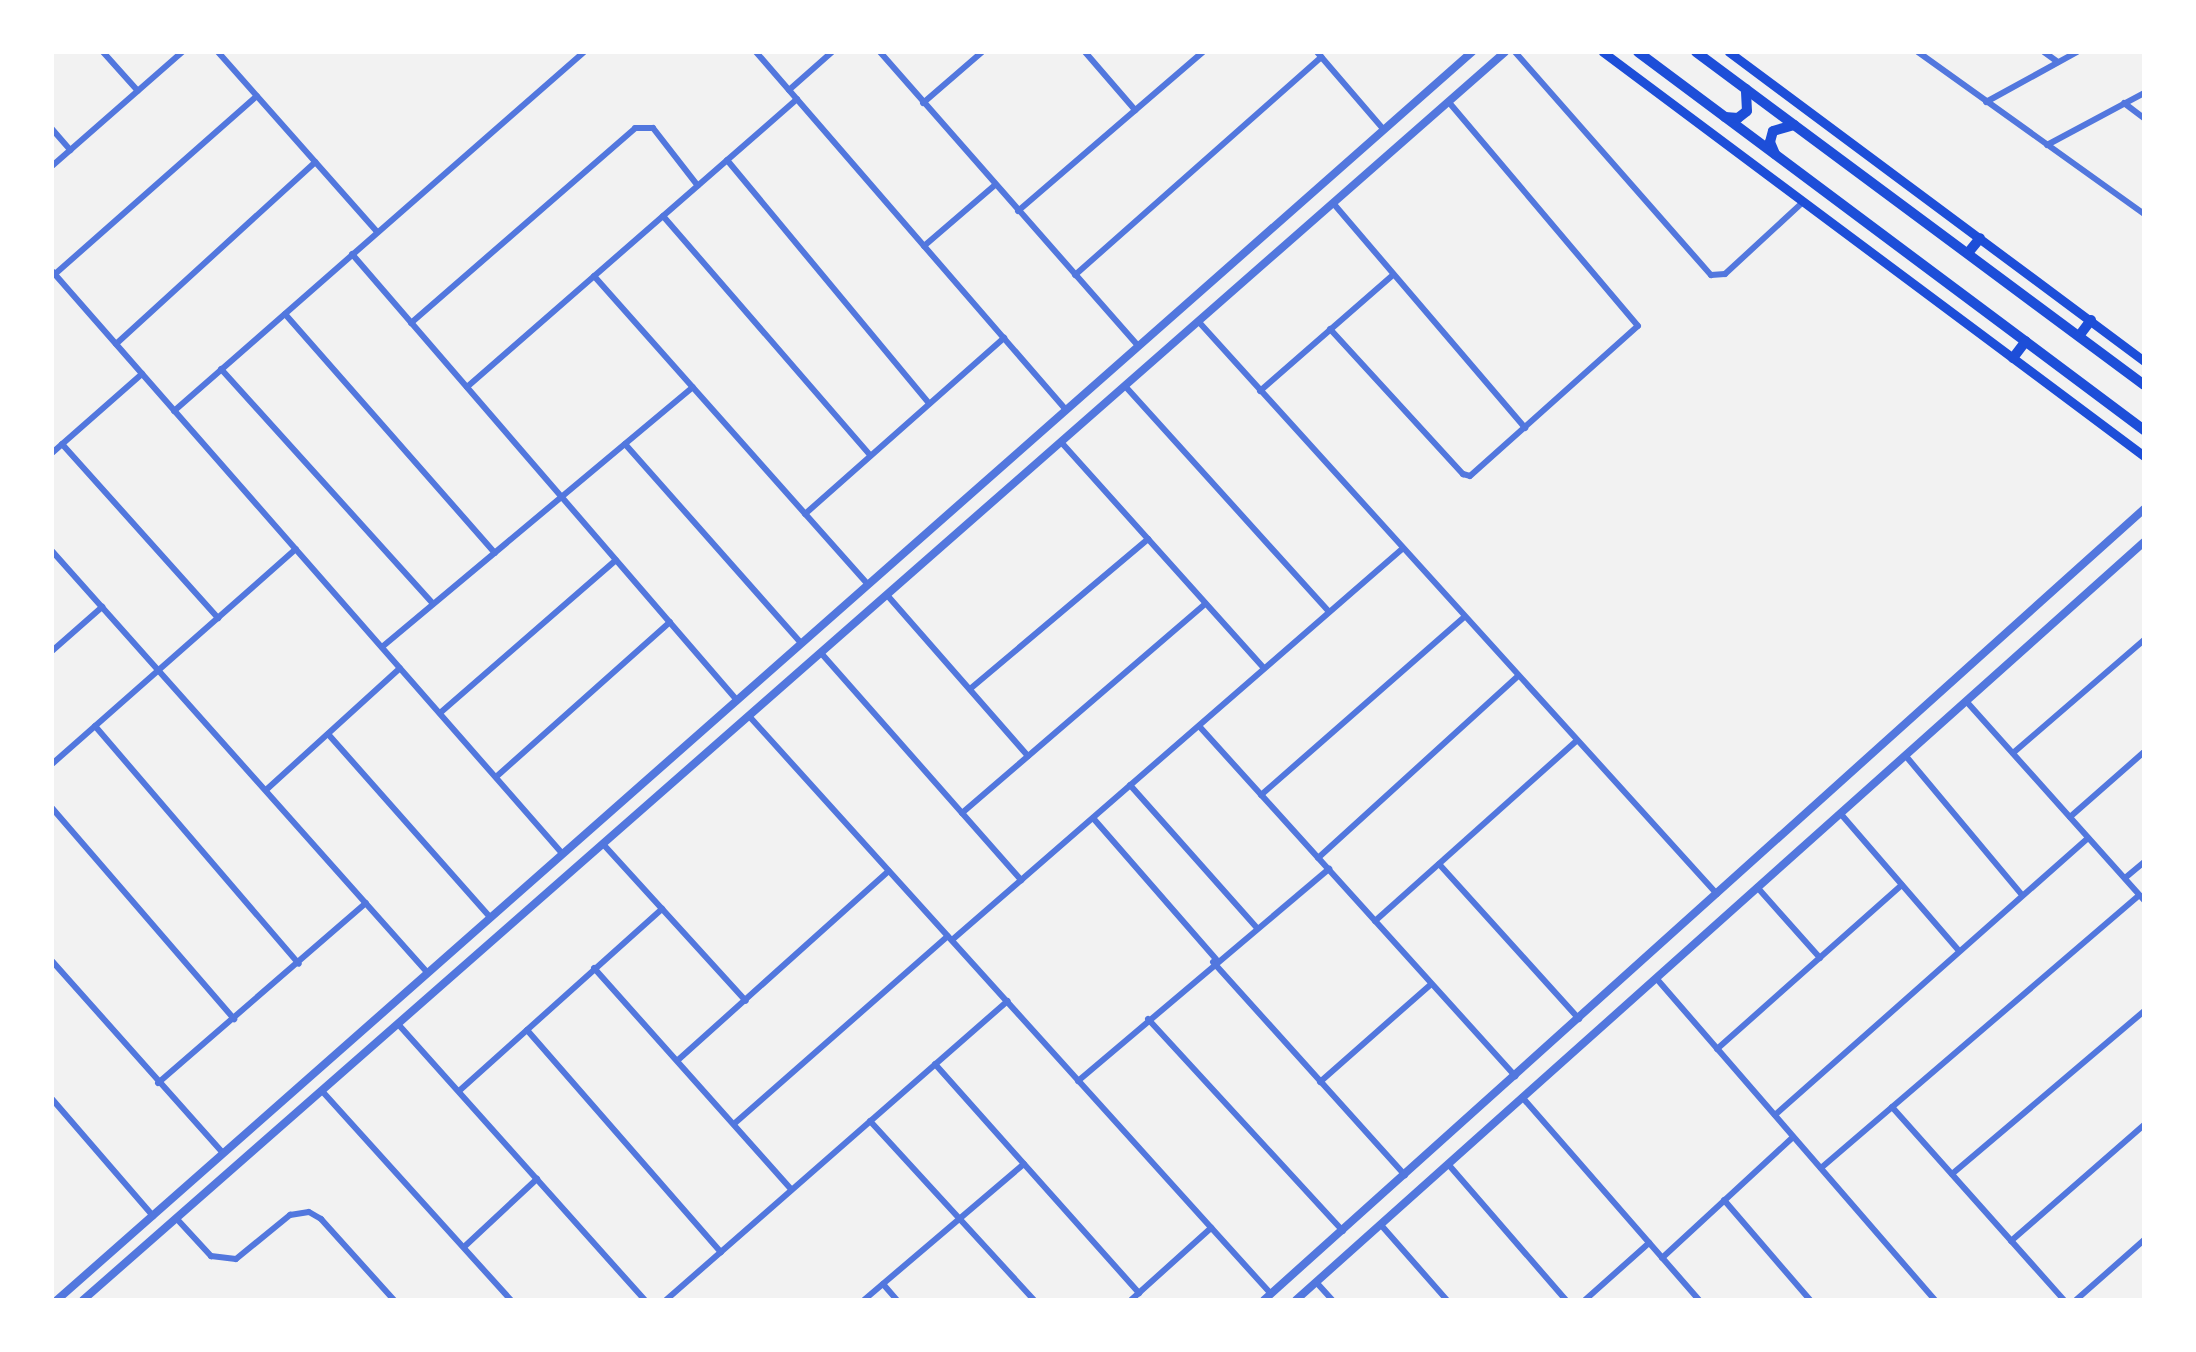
<!DOCTYPE html>
<style>
body{margin:0}
#map{position:relative;width:2196px;height:1352px;overflow:hidden;background:#f2f2f2;font-family:"PT Sans Narrow",sans-serif}
div>[style]{position:absolute}
.minor>*{height:6px;margin:-3px;padding:0 3px;transform-origin:3px;border-radius:3px;background:#5277de}
.tertiary>*{height:8px;margin:-4px;padding:0 4px;transform-origin:4px;border-radius:4px;background:#5277de}
.secondary>*{height:9px;margin:-4.5px;padding:0 4.5px;transform-origin:4.5px;border-radius:4.5px;background:#1d4ed8}
.trunk>*{height:10px;margin:-5px;padding:0 5px;transform-origin:5px;border-radius:5px;background:#1d4ed8}
span{translate:-50% -50%;white-space:nowrap;text-align:center;line-height:1.15;-webkit-text-stroke:6px #fff;paint-order:stroke}
.frame{position:absolute;inset:0;border:54px solid #fff;pointer-events:none}
</style>
<div id="map">
<div class="minor">
<div style="left:103px;top:52px;width:52px;rotate:48.1deg"></div>
<div style="left:218px;top:52px;width:240px;rotate:48.5deg"></div>
<div style="left:756px;top:52px;width:474px;rotate:49.1deg"></div>
<div style="left:880px;top:52px;width:391px;rotate:48.7deg"></div>
<div style="left:1085px;top:52px;width:77px;rotate:49.2deg"></div>
<div style="left:1317px;top:52px;width:103px;rotate:49.3deg"></div>
<div style="left:1515px;top:52px;width:297px;rotate:48.7deg"></div>
<div style="left:1711px;top:275px;width:14px;rotate:-4deg"></div>
<div style="left:1725px;top:274px;width:106px;rotate:-42.7deg"></div>
<div style="left:1918px;top:52px;width:278px;rotate:35.6deg"></div>
<div style="left:2044px;top:52px;width:17px;rotate:36deg"></div>
<div style="left:789px;top:90px;width:57px;rotate:-41.5deg"></div>
<div style="left:1986px;top:102px;width:104px;rotate:-28.8deg"></div>
<div style="left:923px;top:103px;width:78px;rotate:-40.8deg"></div>
<div style="left:2124px;top:103px;width:25px;rotate:37deg"></div>
<div style="left:52px;top:129px;width:28px;rotate:49deg"></div>
<div style="left:2047px;top:145px;width:110px;rotate:-28.2deg"></div>
<div style="left:727px;top:160px;width:316px;rotate:50.3deg"></div>
<div style="left:52px;top:166px;width:173px;rotate:-41.2deg"></div>
<div style="left:1333px;top:203px;width:296px;rotate:49.5deg"></div>
<div style="left:1018px;top:211px;width:244px;rotate:-40.7deg"></div>
<div style="left:663px;top:216px;width:316px;rotate:49.1deg"></div>
<div style="left:924px;top:246px;width:94px;rotate:-40.7deg"></div>
<div style="left:352px;top:254px;width:588px;rotate:49.21deg"></div>
<div style="left:52px;top:271px;width:772px;rotate:48.78deg"></div>
<div style="left:55px;top:274px;width:269px;rotate:-41.4deg"></div>
<div style="left:1075px;top:275px;width:329px;rotate:-41.5deg"></div>
<div style="left:594px;top:276px;width:412px;rotate:48.4deg"></div>
<div style="left:285px;top:314px;width:318px;rotate:48.7deg"></div>
<div style="left:1198px;top:321px;width:773px;rotate:47.83deg"></div>
<div style="left:411px;top:323px;width:297px;rotate:-41deg"></div>
<div style="left:635px;top:128px;width:18px"></div>
<div style="left:653px;top:128px;width:73px;rotate:52.2deg"></div>
<div style="left:1330px;top:329px;width:197px;rotate:47.5deg"></div>
<div style="left:1463px;top:474px;width:7px;rotate:16deg"></div>
<div style="left:1470px;top:476px;width:225px;rotate:-41.8deg"></div>
<div style="left:1638px;top:326px;width:293px;rotate:-130.2deg"></div>
<div style="left:116px;top:344px;width:270px;rotate:-42.4deg"></div>
<div style="left:221px;top:369px;width:316px;rotate:47.9deg"></div>
<div style="left:1125px;top:386px;width:304px;rotate:47.9deg"></div>
<div style="left:467px;top:387px;width:438px;rotate:-41.1deg"></div>
<div style="left:1260px;top:391px;width:176px;rotate:-41.1deg"></div>
<div style="left:174px;top:411px;width:545px;rotate:-41.21deg"></div>
<div style="left:1061px;top:442px;width:304px;rotate:48.1deg"></div>
<div style="left:62px;top:444px;width:234px;rotate:48.1deg"></div>
<div style="left:625px;top:444px;width:264px;rotate:48.5deg"></div>
<div style="left:52px;top:453px;width:120px;rotate:-41.3deg"></div>
<div style="left:805px;top:514px;width:266px;rotate:-41.5deg"></div>
<div style="left:52px;top:551px;width:564px;rotate:48.31deg"></div>
<div style="left:887px;top:595px;width:214px;rotate:48.8deg"></div>
<div style="left:382px;top:647px;width:405px;rotate:-39.9deg"></div>
<div style="left:52px;top:651px;width:67px;rotate:-41.3deg"></div>
<div style="left:821px;top:653px;width:303px;rotate:48.6deg"></div>
<div style="left:970px;top:689px;width:233px;rotate:-40.1deg"></div>
<div style="left:1966px;top:701px;width:267px;rotate:48.2deg"></div>
<div style="left:440px;top:713px;width:233px;rotate:-41deg"></div>
<div style="left:749px;top:716px;width:779px;rotate:47.91deg"></div>
<div style="left:95px;top:726px;width:313px;rotate:49.4deg"></div>
<div style="left:1199px;top:726px;width:472px;rotate:47.9deg"></div>
<div style="left:328px;top:734px;width:243px;rotate:48.5deg"></div>
<div style="left:2013px;top:753px;width:173px;rotate:-40.8deg"></div>
<div style="left:1905px;top:755px;width:182px;rotate:50.1deg"></div>
<div style="left:52px;top:764px;width:325px;rotate:-41.4deg"></div>
<div style="left:496px;top:777px;width:233px;rotate:-41.7deg"></div>
<div style="left:1130px;top:785px;width:190px;rotate:48.4deg"></div>
<div style="left:266px;top:790px;width:181px;rotate:-42.3deg"></div>
<div style="left:1261px;top:795px;width:269px;rotate:-41.2deg"></div>
<div style="left:52px;top:808px;width:279px;rotate:49.2deg"></div>
<div style="left:962px;top:813px;width:321px;rotate:-40.7deg"></div>
<div style="left:1840px;top:813px;width:182px;rotate:49.2deg"></div>
<div style="left:2070px;top:817px;width:98px;rotate:-41.3deg"></div>
<div style="left:1093px;top:818px;width:187px;rotate:48.9deg"></div>
<div style="left:603px;top:844px;width:212px;rotate:47.7deg"></div>
<div style="left:1318px;top:858px;width:269px;rotate:-42.3deg"></div>
<div style="left:1439px;top:864px;width:209px;rotate:47.9deg"></div>
<div style="left:2125px;top:878px;width:25px;rotate:-40deg"></div>
<div style="left:1757px;top:887px;width:95px;rotate:48.4deg"></div>
<div style="left:1375px;top:921px;width:270px;rotate:-41.8deg"></div>
<div style="left:952px;top:940px;width:595px;rotate:-40.98deg"></div>
<div style="left:52px;top:961px;width:256px;rotate:48.3deg"></div>
<div style="left:1213px;top:962px;width:287px;rotate:48deg"></div>
<div style="left:594px;top:968px;width:296px;rotate:48.3deg"></div>
<div style="left:1656px;top:978px;width:426px;rotate:49.1deg"></div>
<div style="left:1148px;top:1019px;width:288px;rotate:47.4deg"></div>
<div style="left:398px;top:1024px;width:370px;rotate:48.2deg"></div>
<div style="left:527px;top:1030px;width:295px;rotate:48.9deg"></div>
<div style="left:1717px;top:1049px;width:247px;rotate:-41.6deg"></div>
<div style="left:678px;top:1060px;width:283px;rotate:-41.9deg"></div>
<div style="left:935px;top:1064px;width:307px;rotate:48.3deg"></div>
<div style="left:1078px;top:1081px;width:329px;rotate:-40.2deg"></div>
<div style="left:1320px;top:1082px;width:148px;rotate:-41.4deg"></div>
<div style="left:158px;top:1083px;width:275px;rotate:-40.9deg"></div>
<div style="left:322px;top:1091px;width:282px;rotate:47.9deg"></div>
<div style="left:459px;top:1091px;width:273px;rotate:-41.9deg"></div>
<div style="left:1522px;top:1097px;width:269px;rotate:48.9deg"></div>
<div style="left:52px;top:1099px;width:155px;rotate:49.2deg"></div>
<div style="left:1892px;top:1107px;width:259px;rotate:48.3deg"></div>
<div style="left:1775px;top:1115px;width:418px;rotate:-41.5deg"></div>
<div style="left:870px;top:1121px;width:243px;rotate:47.5deg"></div>
<div style="left:735px;top:1123px;width:283px;rotate:-41.3deg"></div>
<div style="left:1448px;top:1164px;width:180px;rotate:49.1deg"></div>
<div style="left:1821px;top:1168px;width:419px;rotate:-40.6deg"></div>
<div style="left:1952px;top:1174px;width:252px;rotate:-40.3deg"></div>
<div style="left:1724px;top:1200px;width:132px;rotate:49.3deg"></div>
<div style="left:176px;top:1218px;width:52px;rotate:47.4deg"></div>
<div style="left:211px;top:1256px;width:25px;rotate:7deg"></div>
<div style="left:236px;top:1259px;width:70px;rotate:-39.2deg"></div>
<div style="left:290px;top:1215px;width:19px;rotate:-9deg"></div>
<div style="left:309px;top:1212px;width:14px;rotate:30deg"></div>
<div style="left:321px;top:1219px;width:109px;rotate:48deg"></div>
<div style="left:1381px;top:1225px;width:100px;rotate:48.7deg"></div>
<div style="left:2011px;top:1241px;width:176px;rotate:-41.1deg"></div>
<div style="left:464px;top:1247px;width:100px;rotate:-43deg"></div>
<div style="left:1662px;top:1258px;width:178px;rotate:-42.7deg"></div>
<div style="left:1316px;top:1282px;width:24px;rotate:48deg"></div>
<div style="left:883px;top:1284px;width:21px;rotate:49deg"></div>
<div style="left:666px;top:1300px;width:454px;rotate:-41.2deg"></div>
<div style="left:864px;top:1300px;width:210px;rotate:-40.4deg"></div>
<div style="left:1131px;top:1300px;width:108px;rotate:-42deg"></div>
<div style="left:1585px;top:1300px;width:86px;rotate:-41.7deg"></div>
<div style="left:2076px;top:1300px;width:91px;rotate:-41.4deg"></div>
</div>
<div class="tertiary">
<div style="left:57px;top:1300px;width:1887px;rotate:-41.41deg"></div>
<div style="left:83px;top:1300px;width:1892px;rotate:-41.27deg"></div>
<div style="left:1264px;top:1300px;width:1183px;rotate:-41.95deg"></div>
<div style="left:1296px;top:1300px;width:1137px;rotate:-41.79deg"></div>
</div>
<div class="secondary">
<div style="left:1603px;top:52px;width:675px;rotate:36.75deg"></div>
<div style="left:1729px;top:52px;width:517px;rotate:36.67deg"></div>
</div>
<div class="trunk">
<div style="left:1638px;top:52px;width:632px;rotate:36.76deg"></div>
<div style="left:1696px;top:52px;width:558px;rotate:36.62deg"></div>
<div style="left:1725px;top:117px;width:13px;rotate:4deg"></div>
<div style="left:1738px;top:118px;width:11px;rotate:-38deg"></div>
<div style="left:1747px;top:111px;width:22px;rotate:-93deg"></div>
<div style="left:1775px;top:154px;width:13px;rotate:-113deg"></div>
<div style="left:1770px;top:142px;width:11px;rotate:-75deg"></div>
<div style="left:1773px;top:131px;width:22px;rotate:-16deg"></div>
<div style="left:1968px;top:253px;width:19px;rotate:-51deg"></div>
<div style="left:2079px;top:336px;width:20px;rotate:-53deg"></div>
<div style="left:2013px;top:358px;width:21px;rotate:-53deg"></div>
</div>
<div class="frame"></div>
</div>
